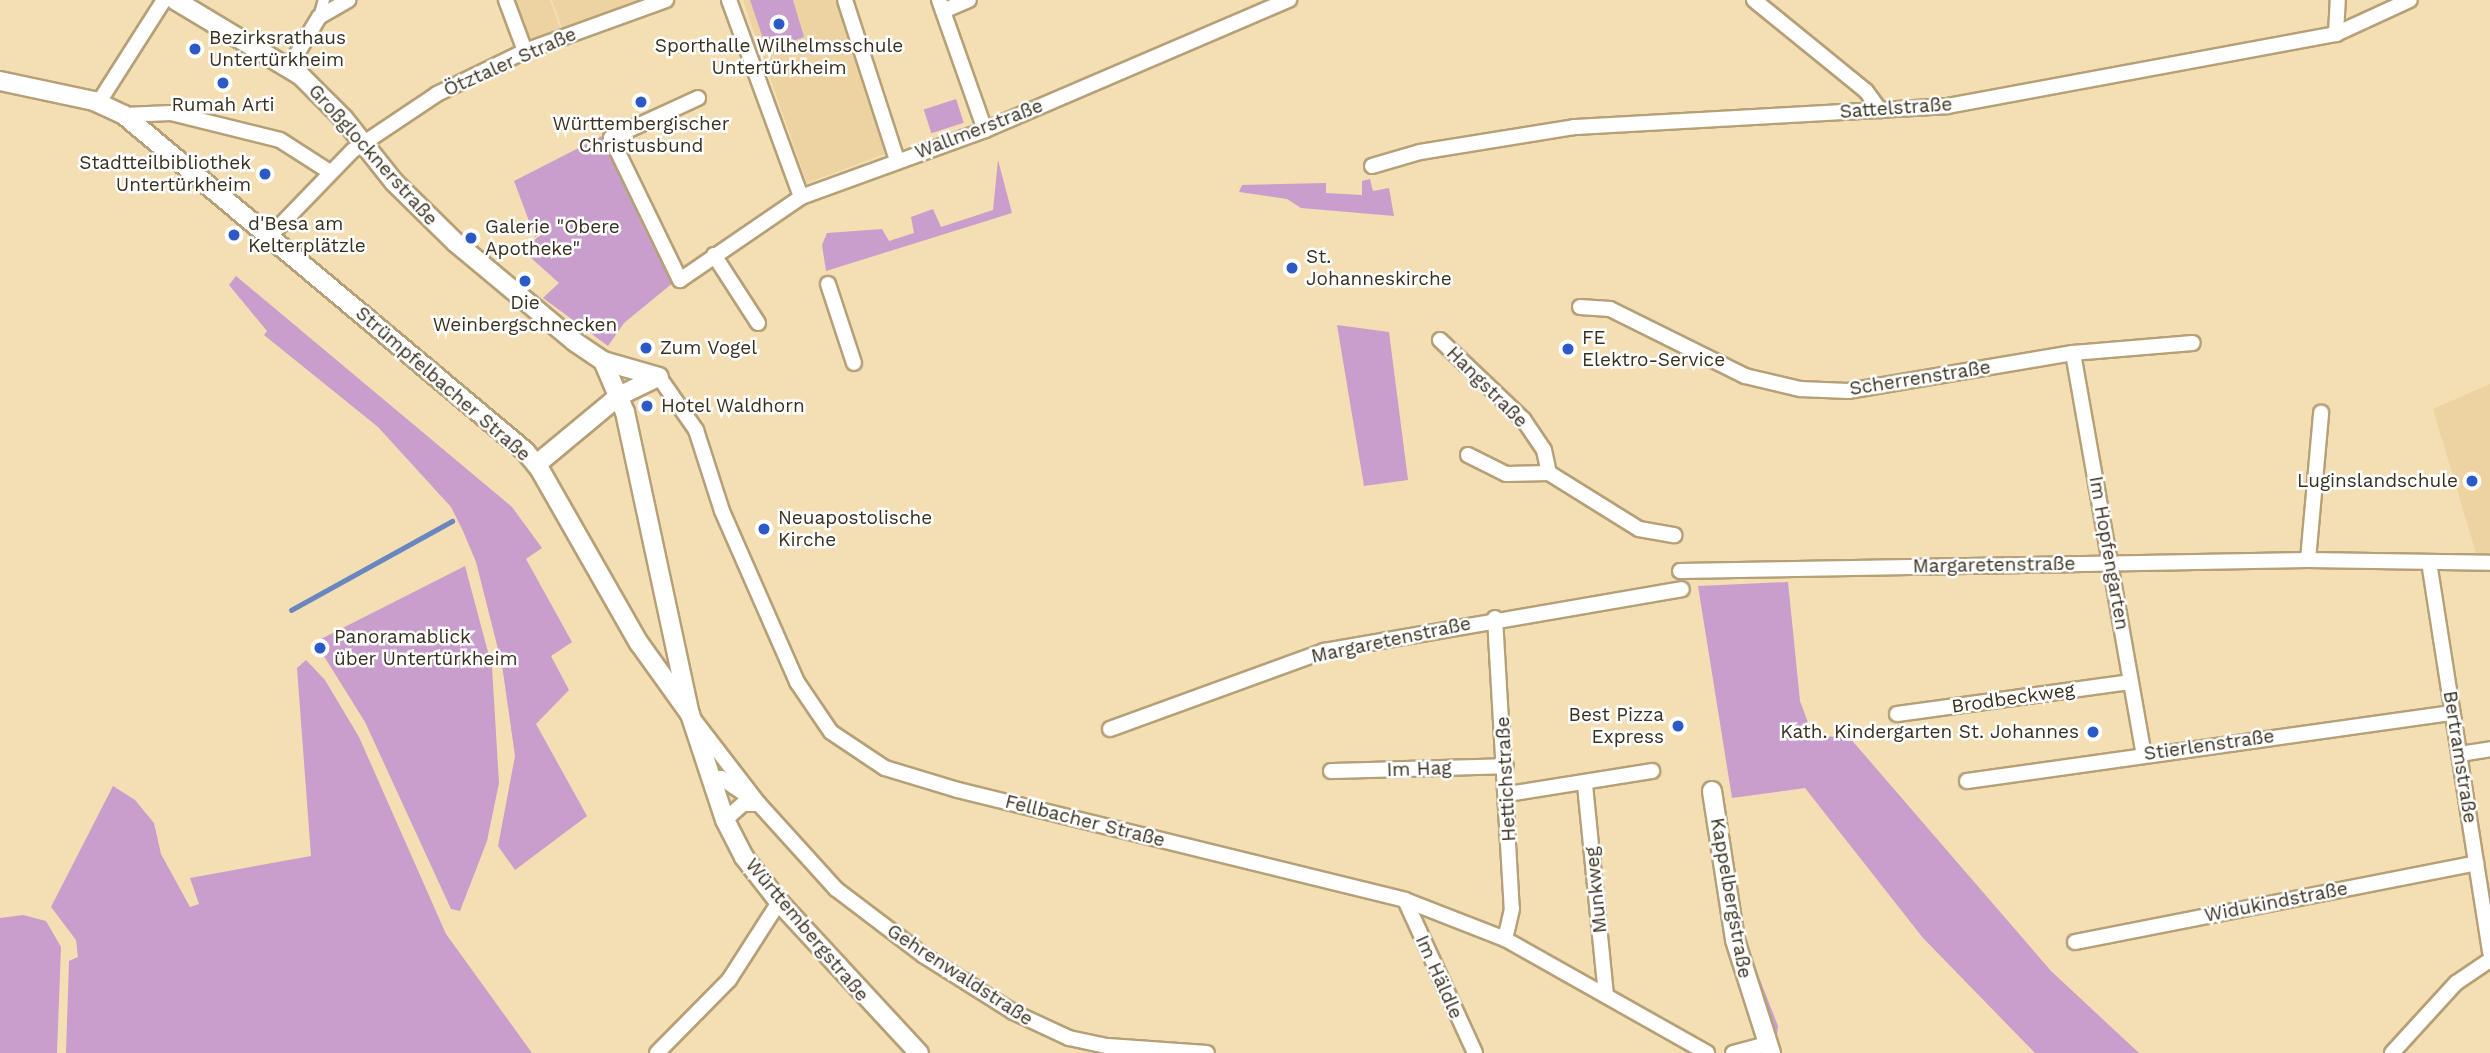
<!DOCTYPE html>
<meta charset="utf-8">
<style>
body{margin:0}
#map{position:relative;width:2490px;height:1053px;overflow:hidden;background:#f4deb3;font-family:"Work Sans",sans-serif}
div>[style]{position:absolute}
.built>*{inset:0;background:#ecd3a1}
.green>*{inset:0;background:#c99ecc;transform-origin:0 0}
.stream>*{height:4.5px;margin:-2.25px;padding:0 2.25px;transform-origin:2.25px;border-radius:2.25px;background:#6986c1}
.roads{filter:drop-shadow(2px 0 #b5a077) drop-shadow(-2px 0 #b5a077) drop-shadow(0 2px #b5a077) drop-shadow(0 -2px #b5a077)}
.pedestrian>*{height:10px;margin:-5px;padding:0 5px;transform-origin:5px;border-radius:5px;background:#fff}
.minor>*{height:14px;margin:-7px;padding:0 7px;transform-origin:7px;border-radius:7px;background:#fff}
.tertiary>*{height:18px;margin:-9px;padding:0 9px;transform-origin:9px;border-radius:9px;background:#fff}
.dots>*{width:19px;height:19px;translate:-50% -50%;box-sizing:border-box;border:4px solid #fff;border-radius:50%}
span{translate:-50% -50%;white-space:nowrap;text-align:center;line-height:1.15;-webkit-text-stroke:5px #fff;paint-order:stroke}
.poi-label{font-size:19px;color:#38301f}
.left{translate:0 -50%;text-align:left}
.right{translate:-100% -50%;text-align:right}
.street-label{font-size:19px;color:#38301f}
</style>
<div id="map">
<div class="built">
<div style="clip-path:polygon(511px 0,550px 0,561px 30px,526px 43px)"></div>
<div style="clip-path:polygon(552px 0,644px 0,645px 1px,563px 30px)"></div>
<div style="clip-path:polygon(743px 0,840px 0,890px 152px,807px 183px)"></div>
<div style="clip-path:polygon(2490px 384px,2490px 556px,2476px 553px,2433px 409px)"></div>
</div>
<div class="green">
<div style="clip-path:polygon(750px 0,793px 0,804px 37px,767px 50px)"></div>
<div style="left:956px;top:99px;width:25px;height:34px;rotate:72deg"></div>
<div style="clip-path:polygon(604px 135px,674px 282px,624px 323px,608px 346px,543px 298px,559px 283px,521px 249px,547px 231px,535px 237px,514px 181px)"></div>
<div style="clip-path:polygon(998px 160px,1012px 213px,826px 271px,822px 245px,827px 233px,882px 229px,889px 241px,914px 233px,911px 217px,933px 209px,941px 227px,993px 210px)"></div>
<div style="clip-path:polygon(1370px 179px,1373px 191px,1389px 188px,1394px 216px,1301px 208px,1287px 199px,1239px 192px,1242px 185px,1326px 183px,1326px 193px,1362px 195px,1362px 181px)"></div>
<div style="clip-path:polygon(236px 276px,512px 507px,542px 548px,526px 559px,572px 642px,551px 656px,569px 690px,536px 724px,587px 816px,515px 870px,498px 846px,515px 756px,502px 665px,476px 562px,463px 531px,451px 507px,378px 427px,264px 335px,267px 331px,229px 285px)"></div>
<div style="clip-path:polygon(1337px 325px,1389px 332px,1408px 480px,1364px 486px)"></div>
<div style="clip-path:polygon(465px 566px,492px 667px,499px 783px,487px 841px,460px 911px,451px 909px,365px 722px,315px 642px)"></div>
<div style="clip-path:polygon(1788px 582px,1800px 701px,1813px 736px,1849px 737px,2051px 971px,2139px 1053px,2035px 1053px,1923px 938px,1805px 788px,1732px 798px,1698px 586px)"></div>
<div style="clip-path:polygon(306px 660px,325px 680px,359px 737px,446px 934px,532px 1053px,66px 1053px,69px 961px,78px 957px,76px 940px,51px 907px,113px 786px,135px 800px,154px 823px,161px 854px,190px 907px,199px 904px,190px 878px,311px 856px,297px 668px)"></div>
<div style="clip-path:polygon(23px 915px,46px 921px,61px 947px,57px 1053px,0 1053px,0 918px)"></div>
<div style="clip-path:polygon(1753px 962px,1778px 1026px,1777px 1035px,1750px 963px)"></div>
</div>
<div class="stream">
<div style="left:291px;top:610px;width:184px;rotate:-28.9deg"></div>
</div>
<div class="roads">
<div class="pedestrian">
<div style="left:319px;top:17px;width:18px;rotate:-74deg"></div>
</div>
<div class="minor">
<div style="left:506px;top:0;width:54px;rotate:69.6deg"></div>
<div style="left:729px;top:0;width:210px;rotate:69.9deg"></div>
<div style="left:845px;top:0;width:168px;rotate:72deg"></div>
<div style="left:939px;top:0;width:138px;rotate:70.5deg"></div>
<div style="left:1754px;top:0;width:144px;rotate:39.1deg"></div>
<div style="left:1866px;top:91px;width:24px;rotate:54deg"></div>
<div style="left:943px;top:11px;width:28px;rotate:-23deg"></div>
<div style="left:2336px;top:34px;width:34px;rotate:-87deg"></div>
<div style="left:289px;top:67px;width:58px;rotate:-59deg"></div>
<div style="left:319px;top:17px;width:34px;rotate:-30deg"></div>
<div style="left:698px;top:98px;width:96px;rotate:155.3deg"></div>
<div style="left:611px;top:138px;width:158px;rotate:64.1deg"></div>
<div style="left:680px;top:280px;width:147px;rotate:-34.4deg"></div>
<div style="left:801px;top:197px;width:196px;rotate:-20deg"></div>
<div style="left:985px;top:130px;width:331px;rotate:-23.2deg"></div>
<div style="left:99px;top:102px;width:121px;rotate:-57.5deg"></div>
<div style="left:124px;top:115px;width:47px;rotate:-2.4deg"></div>
<div style="left:171px;top:113px;width:112px;rotate:13.9deg"></div>
<div style="left:280px;top:140px;width:59px;rotate:32.6deg"></div>
<div style="left:1372px;top:166px;width:50px;rotate:-16.3deg"></div>
<div style="left:1420px;top:152px;width:156px;rotate:-9.2deg"></div>
<div style="left:1574px;top:127px;width:374px;rotate:-3.2deg"></div>
<div style="left:1947px;top:106px;width:396px;rotate:-10.5deg"></div>
<div style="left:2336px;top:34px;width:81px;rotate:-24.7deg"></div>
<div style="left:270px;top:236px;width:118px;rotate:-46deg"></div>
<div style="left:352px;top:151px;width:102px;rotate:-33.8deg"></div>
<div style="left:437px;top:94px;width:98px;rotate:-26deg"></div>
<div style="left:525px;top:51px;width:150px;rotate:-19.9deg"></div>
<div style="left:714px;top:255px;width:81px;rotate:57.1deg"></div>
<div style="left:828px;top:284px;width:83px;rotate:71.8deg"></div>
<div style="left:1580px;top:307px;width:30px;rotate:4deg"></div>
<div style="left:1610px;top:309px;width:151px;rotate:26.4deg"></div>
<div style="left:1745px;top:376px;width:57px;rotate:13.3deg"></div>
<div style="left:1800px;top:389px;width:48px;rotate:2.4deg"></div>
<div style="left:1848px;top:391px;width:228px;rotate:-9.6deg"></div>
<div style="left:2073px;top:353px;width:120px;rotate:-4.8deg"></div>
<div style="left:1440px;top:340px;width:115px;rotate:43.6deg"></div>
<div style="left:1523px;top:419px;width:37px;rotate:56deg"></div>
<div style="left:1544px;top:450px;width:24px;rotate:78deg"></div>
<div style="left:1549px;top:473px;width:106px;rotate:31.9deg"></div>
<div style="left:1639px;top:529px;width:36px;rotate:10deg"></div>
<div style="left:2073px;top:353px;width:407px;rotate:80deg"></div>
<div style="left:659px;top:377px;width:65px;rotate:55.1deg"></div>
<div style="left:696px;top:430px;width:85px;rotate:72.2deg"></div>
<div style="left:722px;top:511px;width:187px;rotate:66.3deg"></div>
<div style="left:797px;top:682px;width:60px;rotate:55.8deg"></div>
<div style="left:831px;top:732px;width:65px;rotate:33.7deg"></div>
<div style="left:885px;top:768px;width:76px;rotate:16.8deg"></div>
<div style="left:958px;top:790px;width:460px;rotate:13.8deg"></div>
<div style="left:1405px;top:900px;width:107px;rotate:21.3deg"></div>
<div style="left:1505px;top:939px;width:232px;rotate:29.4deg"></div>
<div style="left:1468px;top:455px;width:42px;rotate:26.6deg"></div>
<div style="left:1506px;top:474px;width:43px;rotate:-1.3deg"></div>
<div style="left:2308px;top:560px;width:148px;rotate:-84.9deg"></div>
<div style="left:2429px;top:562px;width:395px;rotate:81.1deg"></div>
<div style="left:1680px;top:571px;width:628px;rotate:-1deg"></div>
<div style="left:2308px;top:560px;width:182px;rotate:0.9deg"></div>
<div style="left:1495px;top:618px;width:291px;rotate:86.7deg"></div>
<div style="left:1512px;top:909px;width:31px;rotate:103deg"></div>
<div style="left:1897px;top:714px;width:235px;rotate:-7.8deg"></div>
<div style="left:695px;top:721px;width:105px;rotate:52.4deg"></div>
<div style="left:759px;top:804px;width:115px;rotate:47.8deg"></div>
<div style="left:836px;top:889px;width:109px;rotate:37.2deg"></div>
<div style="left:923px;top:955px;width:107px;rotate:32.3deg"></div>
<div style="left:1013px;top:1012px;width:62px;rotate:24.9deg"></div>
<div style="left:1069px;top:1038px;width:40px;rotate:12deg"></div>
<div style="left:1108px;top:1046px;width:99px;rotate:4deg"></div>
<div style="left:1110px;top:729px;width:228px;rotate:-20deg"></div>
<div style="left:1324px;top:651px;width:363px;rotate:-9.8deg"></div>
<div style="left:2460px;top:754px;width:30px;rotate:-9deg"></div>
<div style="left:1331px;top:771px;width:175px;rotate:-1.6deg"></div>
<div style="left:710px;top:778px;width:11px"></div>
<div style="left:721px;top:778px;width:37px;rotate:34deg"></div>
<div style="left:1967px;top:781px;width:490px;rotate:-8deg"></div>
<div style="left:1585px;top:785px;width:211px;rotate:84.3deg"></div>
<div style="left:1508px;top:794px;width:146px;rotate:-9.1deg"></div>
<div style="left:725px;top:820px;width:24px;rotate:-42deg"></div>
<div style="left:743px;top:804px;width:16px"></div>
<div style="left:1405px;top:900px;width:168px;rotate:65.4deg"></div>
<div style="left:2075px;top:942px;width:409px;rotate:-11.1deg"></div>
<div style="left:657px;top:1053px;width:103px;rotate:-45.4deg"></div>
<div style="left:729px;top:980px;width:93px;rotate:-57.3deg"></div>
<div style="left:1733px;top:1053px;width:35px;rotate:-15deg"></div>
<div style="left:2392px;top:1053px;width:95px;rotate:-47.6deg"></div>
<div style="left:2456px;top:983px;width:41px;rotate:-34.1deg"></div>
</div>
<div class="tertiary">
<div style="left:175px;top:0;width:146px;rotate:31deg"></div>
<div style="left:300px;top:75px;width:62px;rotate:45deg"></div>
<div style="left:344px;top:119px;width:80px;rotate:51.6deg"></div>
<div style="left:394px;top:182px;width:86px;rotate:44.5deg"></div>
<div style="left:455px;top:242px;width:156px;rotate:39.8deg"></div>
<div style="left:575px;top:342px;width:34px;rotate:34deg"></div>
<div style="left:603px;top:361px;width:58px;rotate:15.9deg"></div>
<div style="left:0;top:81px;width:96px;rotate:12deg"></div>
<div style="left:94px;top:101px;width:33px;rotate:25deg"></div>
<div style="left:124px;top:115px;width:523px;rotate:39.96deg"></div>
<div style="left:525px;top:451px;width:22px;rotate:51deg"></div>
<div style="left:539px;top:468px;width:202px;rotate:60.3deg"></div>
<div style="left:639px;top:643px;width:87px;rotate:54.3deg"></div>
<div style="left:603px;top:361px;width:56px;rotate:66.7deg"></div>
<div style="left:625px;top:412px;width:309px;rotate:77.9deg"></div>
<div style="left:690px;top:714px;width:112px;rotate:71.7deg"></div>
<div style="left:725px;top:820px;width:42px;rotate:62.8deg"></div>
<div style="left:744px;top:857px;width:57px;rotate:52.1deg"></div>
<div style="left:779px;top:902px;width:206px;rotate:47.2deg"></div>
<div style="left:537px;top:464px;width:107px;rotate:-39.7deg"></div>
<div style="left:619px;top:396px;width:43px;rotate:-26deg"></div>
<div style="left:1712px;top:791px;width:151px;rotate:81.2deg"></div>
<div style="left:1735px;top:940px;width:119px;rotate:72.3deg"></div>
</div>
</div>
<div class="dots">
<div style="left:779px;top:24px;background:#2b5ac8"></div>
<div style="left:195px;top:49px;background:#2b5ac8"></div>
<div style="left:223px;top:83px;background:#2b5ac8"></div>
<div style="left:641px;top:102px;background:#2b5ac8"></div>
<div style="left:265px;top:174px;background:#2b5ac8"></div>
<div style="left:234px;top:235px;background:#2b5ac8"></div>
<div style="left:471px;top:238px;background:#2b5ac8"></div>
<div style="left:1292px;top:268px;background:#2b5ac8"></div>
<div style="left:525px;top:281px;background:#2b5ac8"></div>
<div style="left:646px;top:348px;background:#2b5ac8"></div>
<div style="left:1568px;top:349px;background:#2b5ac8"></div>
<div style="left:647px;top:406px;background:#2b5ac8"></div>
<div style="left:2472px;top:481px;background:#2b5ac8"></div>
<div style="left:764px;top:529px;background:#2b5ac8"></div>
<div style="left:320px;top:648px;background:#2b5ac8"></div>
<div style="left:1678px;top:726px;background:#2b5ac8"></div>
<div style="left:2093px;top:732px;background:#2b5ac8"></div>
</div>
<div class="poi-label">
<span class="left" style="left:209px;top:49px">Bezirksrathaus<br>Untertürkheim</span>
<span style="left:779px;top:57px">Sporthalle Wilhelmsschule<br>Untertürkheim</span>
<span style="left:223px;top:105px">Rumah Arti</span>
<span style="left:641px;top:135px">Württembergischer<br>Christusbund</span>
<span class="right" style="left:251px;top:174px">Stadtteilbibliothek<br>Untertürkheim</span>
<span class="left" style="left:248px;top:235px">d'Besa am<br>Kelterplätzle</span>
<span class="left" style="left:485px;top:238px">Galerie "Obere<br>Apotheke"</span>
<span class="left" style="left:1306px;top:268px">St.<br>Johanneskirche</span>
<span style="left:525px;top:314px">Die<br>Weinbergschnecken</span>
<span class="left" style="left:1582px;top:349px">FE<br>Elektro-Service</span>
<span class="left" style="left:660px;top:348px">Zum Vogel</span>
<span class="left" style="left:661px;top:406px">Hotel Waldhorn</span>
<span class="right" style="left:2458px;top:481px">Luginslandschule</span>
<span class="left" style="left:778px;top:529px">Neuapostolische<br>Kirche</span>
<span class="left" style="left:334px;top:648px">Panoramablick<br>über Untertürkheim</span>
<span class="right" style="left:1664px;top:726px">Best Pizza<br>Express</span>
<span class="right" style="left:2079px;top:732px">Kath. Kindergarten St. Johannes</span>
</div>
<div class="street-label">
<span style="left:510px;top:62px;rotate:-24deg">Ötztaler Straße</span>
<span style="left:1896px;top:108px;rotate:-4deg">Sattelstraße</span>
<span style="left:979px;top:129px;rotate:-21deg">Wallmerstraße</span>
<span style="left:373px;top:155px;rotate:48deg">Großglocknerstraße</span>
<span style="left:1920px;top:378px;rotate:-9deg">Scherrenstraße</span>
<span style="left:443px;top:384px;rotate:41deg">Strümpfelbacher Straße</span>
<span style="left:1487px;top:387px;rotate:45deg">Hangstraße</span>
<span style="left:2109px;top:553px;rotate:80deg">Im Hopfengarten</span>
<span style="left:1994px;top:565px;rotate:-1deg">Margaretenstraße</span>
<span style="left:1391px;top:640px;rotate:-12deg">Margaretenstraße</span>
<span style="left:2013px;top:698px;rotate:-8deg">Brodbeckweg</span>
<span style="left:2209px;top:745px;rotate:-8deg">Stierlenstraße</span>
<span style="left:2460px;top:757px;rotate:81deg">Bertramstraße</span>
<span style="left:1419px;top:769px;rotate:-2deg">Im Hag</span>
<span style="left:1506px;top:779px;rotate:-93deg">Hettichstraße</span>
<span style="left:1085px;top:821px;rotate:14deg">Fellbacher Straße</span>
<span style="left:1596px;top:890px;rotate:-96deg">Munkweg</span>
<span style="left:1731px;top:898px;rotate:80deg">Kappelbergstraße</span>
<span style="left:2276px;top:902px;rotate:-11deg">Widukindstraße</span>
<span style="left:807px;top:930px;rotate:50deg">Württembergstraße</span>
<span style="left:960px;top:975px;rotate:33deg">Gehrenwaldstraße</span>
<span style="left:1439px;top:977px;rotate:66deg">Im Häldle</span>
</div>
</div>
